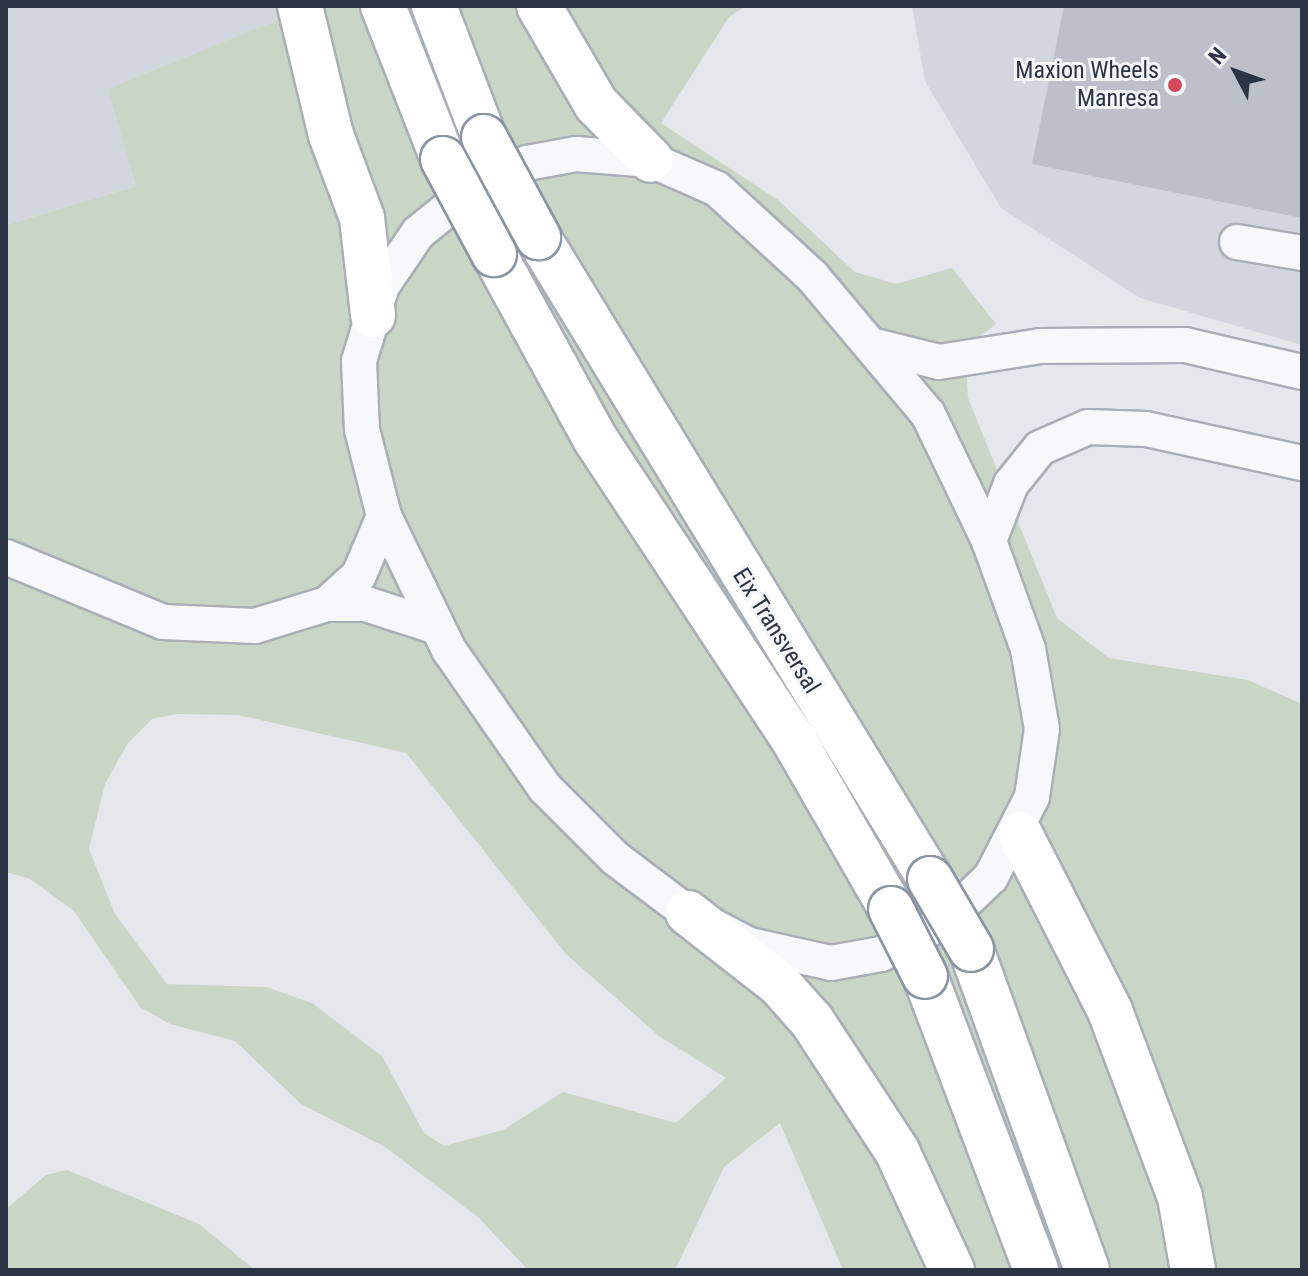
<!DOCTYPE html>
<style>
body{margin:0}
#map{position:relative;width:1308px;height:1276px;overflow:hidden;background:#e4e7ec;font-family:"Roboto Condensed",sans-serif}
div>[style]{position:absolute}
.built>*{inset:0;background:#d2d6de}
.green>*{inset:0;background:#c9d6c5}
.building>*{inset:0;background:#bbc0ca}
.roads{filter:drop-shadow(2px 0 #a9aeb7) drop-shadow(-2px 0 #a9aeb7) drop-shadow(0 2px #a9aeb7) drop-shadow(0 -2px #a9aeb7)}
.minor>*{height:34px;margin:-17px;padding:0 17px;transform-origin:17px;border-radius:17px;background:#f7f8fa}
.highway>*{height:44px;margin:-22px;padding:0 22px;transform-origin:22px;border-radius:22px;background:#fff}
.bridges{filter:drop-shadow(2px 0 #8b94a3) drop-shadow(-2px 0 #8b94a3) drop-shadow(0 2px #8b94a3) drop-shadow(0 -2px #8b94a3)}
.highway-bridge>*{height:44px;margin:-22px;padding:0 22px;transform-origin:22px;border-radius:22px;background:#fff}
.dots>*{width:22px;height:22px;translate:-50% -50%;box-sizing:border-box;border:4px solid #f4f6f9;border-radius:50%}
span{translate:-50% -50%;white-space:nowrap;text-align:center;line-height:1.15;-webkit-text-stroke:6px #f4f6f9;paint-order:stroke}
.poi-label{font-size:24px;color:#2b3445}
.right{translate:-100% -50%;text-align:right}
.street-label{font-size:24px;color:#2b3445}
.frame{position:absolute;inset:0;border:8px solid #2b3445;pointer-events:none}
.north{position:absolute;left:1196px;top:32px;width:80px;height:80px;-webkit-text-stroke:6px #f4f6f9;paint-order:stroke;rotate:311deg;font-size:22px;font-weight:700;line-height:32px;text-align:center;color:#2b3445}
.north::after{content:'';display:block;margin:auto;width:28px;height:36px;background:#2b3445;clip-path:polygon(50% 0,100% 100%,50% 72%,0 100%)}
</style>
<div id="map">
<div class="built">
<div style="clip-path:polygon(6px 6px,275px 6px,277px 20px,109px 89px,136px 186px,6px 225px)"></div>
<div style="clip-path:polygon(912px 6px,1302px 6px,1302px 345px,1140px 298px,1001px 208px,925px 81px)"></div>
</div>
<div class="green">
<div style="clip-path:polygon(evenodd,275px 6px,746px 6px,729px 17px,661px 123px,778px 200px,855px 272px,896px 284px,952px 268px,996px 324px,965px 348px,968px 398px,1057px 618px,1109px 658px,1248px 680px,1302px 704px,1302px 1270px,843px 1270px,780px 1123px,724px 1167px,675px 1270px,528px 1270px,479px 1218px,385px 1147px,301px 1104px,235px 1041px,170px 1024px,140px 1007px,74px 911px,30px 879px,6px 872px,6px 225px,136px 186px,108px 89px,277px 20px,275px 6px,176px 714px,238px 715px,406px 753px,566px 954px,659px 1036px,726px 1078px,676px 1123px,563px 1092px,503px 1130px,444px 1146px,424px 1133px,382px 1056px,312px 1003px,266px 987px,167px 984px,115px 914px,89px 849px,105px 784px,128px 743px,152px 719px,176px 714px)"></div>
<div style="clip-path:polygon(67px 1170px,199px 1224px,255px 1270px,6px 1270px,6px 1209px,46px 1175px)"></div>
</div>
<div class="building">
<div style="clip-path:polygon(1064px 6px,1302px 6px,1302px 218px,1032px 164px)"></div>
</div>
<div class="roads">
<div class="minor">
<div style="left:576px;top:154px;width:75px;rotate:4.6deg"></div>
<div style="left:651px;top:160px;width:72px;rotate:23.7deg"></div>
<div style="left:717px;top:189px;width:129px;rotate:42.5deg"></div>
<div style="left:812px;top:276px;width:180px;rotate:50deg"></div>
<div style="left:928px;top:414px;width:141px;rotate:64.3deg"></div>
<div style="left:989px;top:541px;width:115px;rotate:70.1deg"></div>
<div style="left:1028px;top:649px;width:81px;rotate:80.1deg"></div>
<div style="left:1042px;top:729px;width:69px;rotate:98.4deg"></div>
<div style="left:1032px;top:797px;width:90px;rotate:117.1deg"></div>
<div style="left:991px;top:877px;width:64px;rotate:136.3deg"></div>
<div style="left:945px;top:921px;width:72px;rotate:152.7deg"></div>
<div style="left:881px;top:954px;width:51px;rotate:169.8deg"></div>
<div style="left:831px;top:963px;width:84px;rotate:-167.6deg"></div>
<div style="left:749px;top:945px;width:69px;rotate:-152.3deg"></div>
<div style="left:688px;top:913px;width:90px;rotate:-143.1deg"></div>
<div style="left:616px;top:859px;width:100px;rotate:-135deg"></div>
<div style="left:545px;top:788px;width:168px;rotate:-124.8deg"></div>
<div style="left:449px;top:650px;width:149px;rotate:-115.9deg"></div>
<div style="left:384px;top:516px;width:89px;rotate:-104.3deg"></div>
<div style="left:362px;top:430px;width:69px;rotate:-92.5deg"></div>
<div style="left:359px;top:361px;width:78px;rotate:-73deg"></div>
<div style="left:382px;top:286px;width:64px;rotate:-55.8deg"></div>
<div style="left:418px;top:233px;width:68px;rotate:-39.1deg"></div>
<div style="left:471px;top:190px;width:62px;rotate:-25.7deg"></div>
<div style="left:527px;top:163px;width:50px;rotate:-10.4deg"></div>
<div style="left:1237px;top:242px;width:66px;rotate:9.6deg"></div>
<div style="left:879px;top:347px;width:62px;rotate:14deg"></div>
<div style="left:939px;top:362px;width:103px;rotate:-8.9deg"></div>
<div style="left:1041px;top:346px;width:144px;rotate:-0.4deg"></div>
<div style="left:1185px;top:345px;width:120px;rotate:13deg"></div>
<div style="left:989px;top:541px;width:61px;rotate:-68.9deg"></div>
<div style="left:1011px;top:484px;width:46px;rotate:-51.1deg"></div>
<div style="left:1040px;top:448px;width:52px;rotate:-23.6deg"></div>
<div style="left:1088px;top:427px;width:58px;rotate:2deg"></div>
<div style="left:1146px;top:429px;width:160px;rotate:12.3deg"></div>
<div style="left:6px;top:557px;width:170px;rotate:22.5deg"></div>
<div style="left:163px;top:622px;width:92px;rotate:2.5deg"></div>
<div style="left:255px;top:626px;width:75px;rotate:-17deg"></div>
<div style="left:327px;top:604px;width:39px"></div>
<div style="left:366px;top:604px;width:75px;rotate:17.9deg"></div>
<div style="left:327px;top:604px;width:43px;rotate:-42.2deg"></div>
<div style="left:359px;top:575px;width:64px;rotate:-67deg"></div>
</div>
<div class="highway">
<div style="left:300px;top:6px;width:133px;rotate:76.5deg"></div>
<div style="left:331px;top:135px;width:89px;rotate:69.5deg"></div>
<div style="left:362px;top:218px;width:98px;rotate:83.5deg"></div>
<div style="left:383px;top:6px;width:164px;rotate:68.6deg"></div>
<div style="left:434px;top:6px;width:140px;rotate:69.1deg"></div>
<div style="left:539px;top:6px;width:113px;rotate:59.8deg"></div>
<div style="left:596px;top:104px;width:78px;rotate:45.5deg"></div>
<div style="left:538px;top:237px;width:752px;rotate:58.59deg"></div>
<div style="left:494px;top:254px;width:212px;rotate:61.3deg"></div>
<div style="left:596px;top:440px;width:362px;rotate:56.6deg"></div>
<div style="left:795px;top:742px;width:193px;rotate:60.1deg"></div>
<div style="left:1020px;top:834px;width:199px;rotate:63deg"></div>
<div style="left:1110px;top:1011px;width:199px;rotate:69.4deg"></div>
<div style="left:1180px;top:1197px;width:74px;rotate:79.9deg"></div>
<div style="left:688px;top:913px;width:117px;rotate:38deg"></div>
<div style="left:780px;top:985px;width:48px;rotate:48.4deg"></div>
<div style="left:812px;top:1021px;width:155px;rotate:56.8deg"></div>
<div style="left:897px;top:1151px;width:131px;rotate:65.2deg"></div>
<div style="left:971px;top:949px;width:341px;rotate:70.1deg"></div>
<div style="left:925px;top:976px;width:314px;rotate:69.3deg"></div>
</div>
</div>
<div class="bridges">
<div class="highway-bridge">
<div style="left:484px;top:137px;width:114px;rotate:61.6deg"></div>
<div style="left:443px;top:159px;width:108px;rotate:61.8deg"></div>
<div style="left:930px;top:879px;width:81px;rotate:59.6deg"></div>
<div style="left:891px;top:909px;width:75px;rotate:63.1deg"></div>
</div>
</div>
<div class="dots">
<div style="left:1175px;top:85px;background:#d1495b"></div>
</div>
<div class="poi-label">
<span class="right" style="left:1159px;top:85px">Maxion Wheels<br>Manresa</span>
</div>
<div class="street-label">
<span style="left:776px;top:631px;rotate:58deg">Eix Transversal</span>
</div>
<div class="frame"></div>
<div class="north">N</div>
</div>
